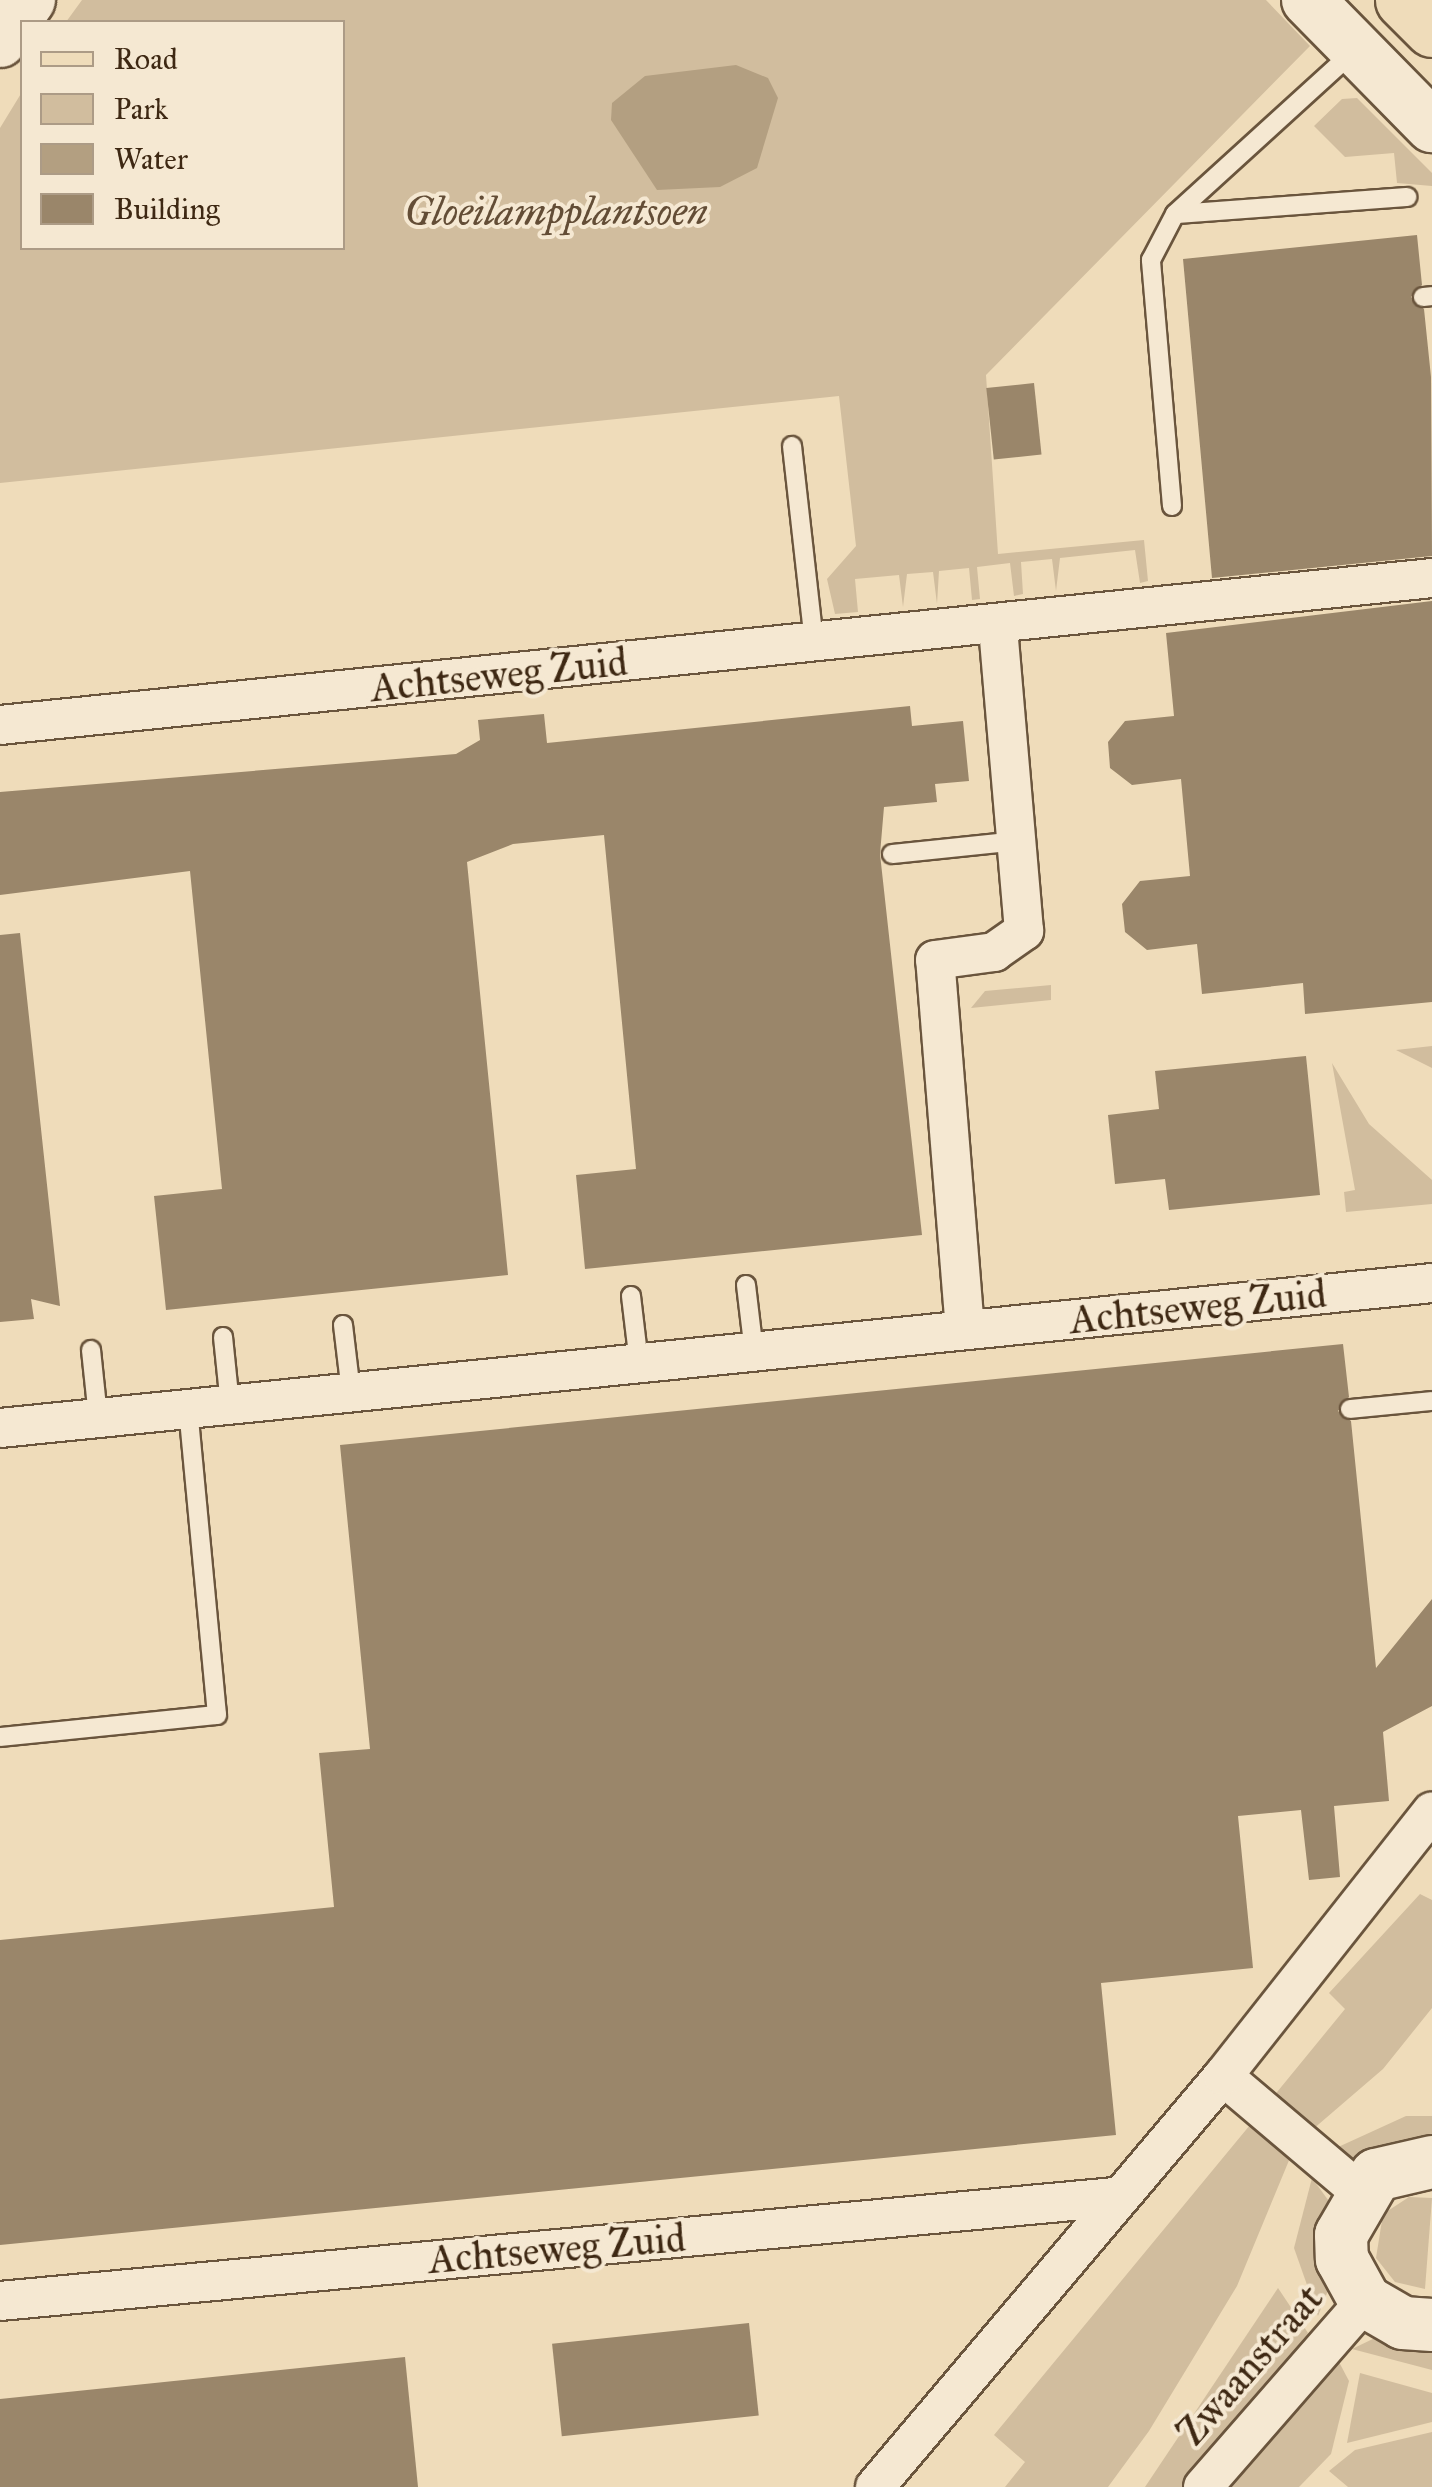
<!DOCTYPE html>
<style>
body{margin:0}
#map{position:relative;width:1432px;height:2487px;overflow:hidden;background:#efdcba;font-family:"IM FELL Great Primer",serif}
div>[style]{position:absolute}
.green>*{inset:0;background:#d1bd9e}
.water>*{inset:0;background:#b39f81}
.building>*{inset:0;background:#9a866a;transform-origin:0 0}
.roads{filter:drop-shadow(2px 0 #6a553d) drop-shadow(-2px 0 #6a553d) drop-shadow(0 2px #6a553d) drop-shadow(0 -2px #6a553d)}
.lane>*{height:18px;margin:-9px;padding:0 9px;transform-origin:9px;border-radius:9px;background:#f5e8d2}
.street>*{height:38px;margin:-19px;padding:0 19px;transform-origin:19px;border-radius:19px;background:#f5e8d2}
.secondary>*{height:52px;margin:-26px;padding:0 26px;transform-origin:26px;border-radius:26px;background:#f5e8d2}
.primary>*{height:55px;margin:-27.5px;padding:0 27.5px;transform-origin:27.5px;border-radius:27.5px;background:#efdcba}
span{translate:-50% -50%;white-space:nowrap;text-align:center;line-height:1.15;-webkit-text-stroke:8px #f5e8d2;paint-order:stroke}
.park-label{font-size:40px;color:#634d36;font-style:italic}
.street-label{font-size:40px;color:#3e2813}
.legend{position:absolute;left:20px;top:20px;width:325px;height:230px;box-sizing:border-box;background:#f5e8d2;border:2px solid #ac9b86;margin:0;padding:12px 18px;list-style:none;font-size:30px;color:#3e2813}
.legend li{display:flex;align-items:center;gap:20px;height:50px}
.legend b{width:50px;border:2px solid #ac9b86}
</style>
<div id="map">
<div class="green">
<div style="clip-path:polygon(82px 0,1266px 0,1310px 46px,986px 375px,998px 554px,1144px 540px,1148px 581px,1140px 583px,1135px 550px,1060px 558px,1056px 591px,1052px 559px,1021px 562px,1023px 594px,1014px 596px,1010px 563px,977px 567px,980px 599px,972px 600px,969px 568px,939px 571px,937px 604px,933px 572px,907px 574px,903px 607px,899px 575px,855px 579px,858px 612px,835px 614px,827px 579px,856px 546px,839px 396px,0 483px,0 128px,22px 92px,22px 248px,342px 248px,342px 22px,66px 22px)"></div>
<div style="clip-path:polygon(1357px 98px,1432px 173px,1432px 186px,1397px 183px,1394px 153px,1345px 157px,1314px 126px,1342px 99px)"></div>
<div style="clip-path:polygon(1051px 985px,1051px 1000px,971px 1008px,985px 991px)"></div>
<div style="clip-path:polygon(1432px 1046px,1432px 1068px,1396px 1050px)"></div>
<div style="clip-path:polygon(1332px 1063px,1369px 1124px,1432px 1180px,1432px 1204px,1346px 1212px,1344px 1192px,1355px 1190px)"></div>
<div style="clip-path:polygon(1420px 1894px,1432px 1900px,1432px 2008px,1383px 2069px,1312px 2130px,1273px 2097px,1345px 2009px,1329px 1993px)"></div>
<div style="clip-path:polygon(1406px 2116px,1432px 2116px,1432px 2137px,1355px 2161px,1336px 2148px)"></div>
<div style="clip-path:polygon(1250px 2125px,1290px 2158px,1237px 2286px,1149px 2431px,1108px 2487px,1005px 2487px,1025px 2462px,994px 2435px)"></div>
<div style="clip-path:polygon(1312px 2178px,1331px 2204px,1329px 2288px,1318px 2316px,1294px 2248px)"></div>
<div style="clip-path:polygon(1409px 2197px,1432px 2198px,1425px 2289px,1395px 2282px,1376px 2258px,1383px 2214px)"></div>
<div style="clip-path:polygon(1278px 2288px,1308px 2333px,1186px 2487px,1145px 2487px)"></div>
<div style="clip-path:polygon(1379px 2336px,1432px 2344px,1432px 2370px,1352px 2349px)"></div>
<div style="clip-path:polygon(1339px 2362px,1349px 2381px,1331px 2454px,1299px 2487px,1225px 2487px)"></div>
<div style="clip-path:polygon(1360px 2373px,1432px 2393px,1432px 2422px,1347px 2443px)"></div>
<div style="clip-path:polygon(1432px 2432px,1432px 2487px,1348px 2487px,1329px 2471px,1355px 2450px)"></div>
</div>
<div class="water">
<div style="clip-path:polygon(736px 65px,768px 78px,778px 98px,757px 168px,720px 187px,657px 190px,611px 120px,612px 103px,645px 76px)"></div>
</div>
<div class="building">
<div style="clip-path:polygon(1417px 235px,1422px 285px,1411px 297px,1424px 309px,1431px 377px,1432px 556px,1212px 578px,1183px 259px)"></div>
<div style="left:1034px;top:383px;width:72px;height:48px;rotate:84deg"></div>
<div style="clip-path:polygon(1432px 601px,1432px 1002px,1305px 1014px,1303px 983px,1202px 994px,1197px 944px,1147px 950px,1125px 932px,1122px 904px,1140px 881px,1190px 876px,1181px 779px,1132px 785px,1110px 768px,1108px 742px,1125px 721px,1174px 716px,1166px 633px)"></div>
<div style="clip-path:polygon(910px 706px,912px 726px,963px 721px,969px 781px,935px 784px,937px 802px,884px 807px,880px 854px,922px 1235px,585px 1269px,576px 1175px,636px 1169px,604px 835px,513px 844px,467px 862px,508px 1275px,166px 1310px,154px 1196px,222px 1189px,190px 871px,0 895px,0 792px,456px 754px,480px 740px,478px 720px,544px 714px,547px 743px)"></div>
<div style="clip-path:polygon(20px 933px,60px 1306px,31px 1299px,34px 1319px,0 1322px,0 935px)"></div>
<div style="clip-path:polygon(1306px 1056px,1320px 1195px,1169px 1210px,1165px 1179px,1115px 1184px,1108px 1115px,1159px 1109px,1155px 1071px)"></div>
<div style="clip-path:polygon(1343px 1344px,1349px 1397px,1338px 1411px,1351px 1421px,1376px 1668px,1432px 1599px,1432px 1706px,1383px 1732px,1389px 1801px,1334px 1806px,1340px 1877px,1309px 1880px,1301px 1810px,1238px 1816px,1253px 1968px,1101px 1983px,1116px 2135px,0 2245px,0 1940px,334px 1907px,319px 1753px,370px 1749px,340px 1445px)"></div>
<div style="left:749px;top:2323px;width:93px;height:198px;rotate:84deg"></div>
<div style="clip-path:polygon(405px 2357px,418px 2487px,0 2487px,0 2399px)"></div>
</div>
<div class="roads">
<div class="lane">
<div style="left:1176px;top:214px;width:232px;rotate:-4.2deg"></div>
<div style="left:1423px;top:297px;width:9px;rotate:-6deg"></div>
<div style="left:792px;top:446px;width:198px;rotate:83.6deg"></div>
<div style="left:1172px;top:506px;width:247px;rotate:-94.9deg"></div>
<div style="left:1151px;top:260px;width:52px;rotate:-62.4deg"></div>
<div style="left:1175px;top:214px;width:239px;rotate:-42.3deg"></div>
<div style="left:892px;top:854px;width:127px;rotate:-5.9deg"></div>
<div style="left:746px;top:1285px;width:67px;rotate:83.2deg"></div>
<div style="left:631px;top:1296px;width:67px;rotate:83.2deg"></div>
<div style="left:343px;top:1325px;width:67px;rotate:83.2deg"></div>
<div style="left:223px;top:1337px;width:68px;rotate:84.1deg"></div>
<div style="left:91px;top:1350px;width:67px;rotate:84deg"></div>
<div style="left:1350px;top:1409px;width:82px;rotate:-5.6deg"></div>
<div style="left:0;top:1737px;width:218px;rotate:-5.8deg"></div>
<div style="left:217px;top:1715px;width:307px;rotate:-95.4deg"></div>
</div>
<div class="street">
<div style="left:0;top:725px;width:1440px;rotate:-5.86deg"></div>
<div style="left:965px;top:1330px;width:371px;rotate:-94.6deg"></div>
<div style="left:935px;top:960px;width:60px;rotate:-7.7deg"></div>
<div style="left:994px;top:952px;width:37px;rotate:-35deg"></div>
<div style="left:1024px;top:931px;width:307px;rotate:-94.9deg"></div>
<div style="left:0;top:1428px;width:1439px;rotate:-5.78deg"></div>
<div style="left:1223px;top:2076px;width:178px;rotate:40.2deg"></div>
<div style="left:0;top:2301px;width:1119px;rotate:-5.33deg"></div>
<div style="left:875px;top:2487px;width:539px;rotate:-49.74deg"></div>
<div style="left:1223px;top:2076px;width:337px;rotate:-51.7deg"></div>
<div style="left:1203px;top:2487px;width:247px;rotate:-48.9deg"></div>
</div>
<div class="secondary">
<div style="left:1308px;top:0;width:177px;rotate:45.5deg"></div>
<div style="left:0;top:41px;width:50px;rotate:-54.7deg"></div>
<div style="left:1432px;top:2162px;width:57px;rotate:166.9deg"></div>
<div style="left:1376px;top:2175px;width:69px;rotate:120.3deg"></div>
<div style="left:1341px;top:2235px;width:24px;rotate:88deg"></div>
<div style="left:1342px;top:2259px;width:48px;rotate:61.3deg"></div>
<div style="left:1365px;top:2301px;width:44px;rotate:30.1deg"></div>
<div style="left:1403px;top:2323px;width:29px;rotate:4deg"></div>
</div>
<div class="primary">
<div style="left:1403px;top:0;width:41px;rotate:45deg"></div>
</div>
</div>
<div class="park-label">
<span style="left:556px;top:212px">Gloeilampplantsoen</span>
</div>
<div class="street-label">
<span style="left:499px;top:675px;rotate:-6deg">Achtseweg Zuid</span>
<span style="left:1198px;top:1307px;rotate:-6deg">Achtseweg Zuid</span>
<span style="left:557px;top:2249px;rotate:-5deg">Achtseweg Zuid</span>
<span style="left:1250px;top:2365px;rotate:-49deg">Zwaanstraat</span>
</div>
<ul class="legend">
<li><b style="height:12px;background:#efdcba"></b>Road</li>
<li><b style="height:28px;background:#d1bd9e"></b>Park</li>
<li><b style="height:28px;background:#b39f81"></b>Water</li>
<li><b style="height:28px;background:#9a866a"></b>Building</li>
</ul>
</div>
